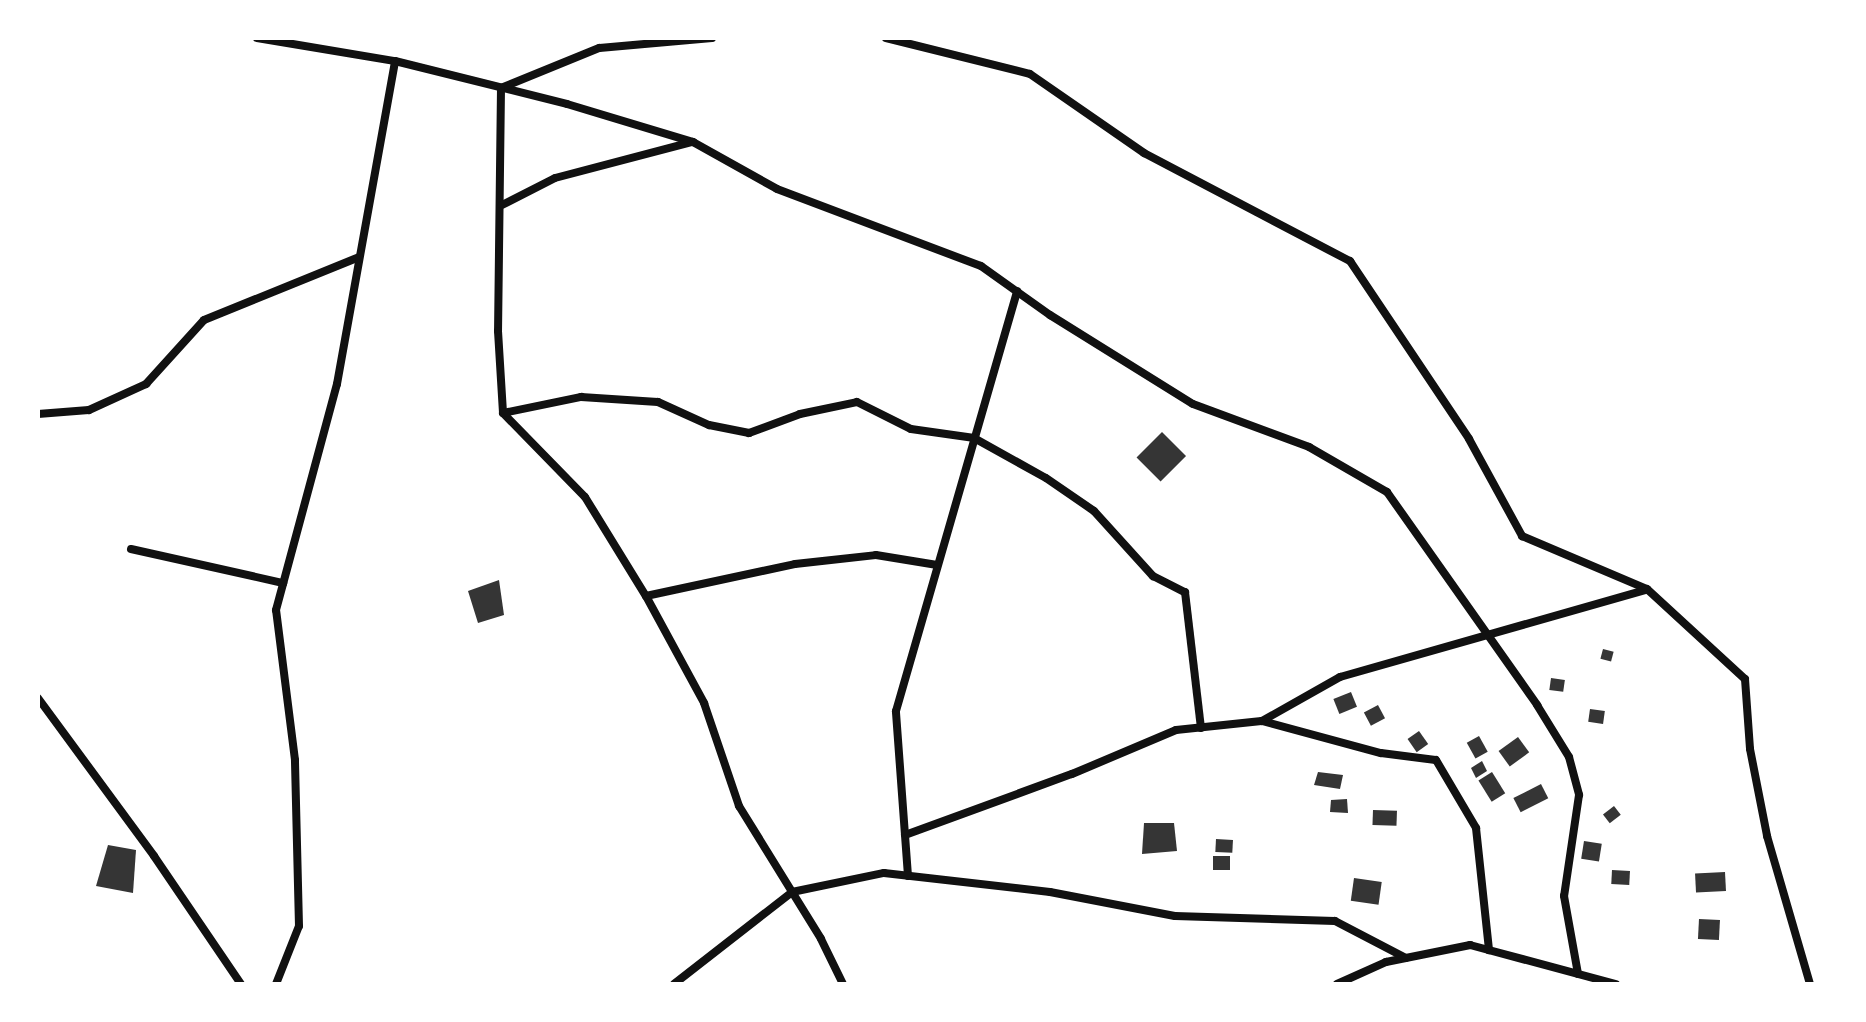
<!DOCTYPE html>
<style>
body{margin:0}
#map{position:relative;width:1866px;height:1022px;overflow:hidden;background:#fff;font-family:"Varela Round",sans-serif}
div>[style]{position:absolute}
.building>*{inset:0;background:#353535;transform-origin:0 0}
.minor>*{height:8px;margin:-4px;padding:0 4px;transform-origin:4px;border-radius:4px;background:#111}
span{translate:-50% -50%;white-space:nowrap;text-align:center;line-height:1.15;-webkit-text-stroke:8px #fff;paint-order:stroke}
.frame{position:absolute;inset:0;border:40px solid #fff;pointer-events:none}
</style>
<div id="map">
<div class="building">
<div style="left:1162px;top:432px;width:34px;height:36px;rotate:45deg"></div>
<div style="clip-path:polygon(499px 580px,504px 615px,478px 623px,468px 591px)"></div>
<div style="left:1603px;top:649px;width:11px;height:10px;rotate:15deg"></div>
<div style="left:1551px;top:678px;width:14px;height:12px;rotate:8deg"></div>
<div style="left:1351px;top:692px;width:16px;height:19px;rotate:68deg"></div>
<div style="left:1378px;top:705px;width:15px;height:16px;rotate:62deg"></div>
<div style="left:1590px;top:709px;width:15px;height:13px;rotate:8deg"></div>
<div style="left:1419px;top:731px;width:16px;height:14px;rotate:55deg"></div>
<div style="left:1479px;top:736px;width:18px;height:14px;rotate:61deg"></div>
<div style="left:1518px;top:737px;width:19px;height:24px;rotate:54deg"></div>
<div style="clip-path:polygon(1482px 761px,1487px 771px,1476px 778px,1471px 768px)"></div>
<div style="clip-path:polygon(1318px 772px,1343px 775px,1340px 789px,1314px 785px)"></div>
<div style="left:1492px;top:772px;width:25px;height:16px;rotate:58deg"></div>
<div style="left:1541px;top:784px;width:16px;height:31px;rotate:63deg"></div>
<div style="clip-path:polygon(1347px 799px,1348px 813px,1330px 812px,1331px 800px)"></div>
<div style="left:1614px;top:806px;width:11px;height:14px;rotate:52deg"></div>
<div style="left:1373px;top:810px;width:24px;height:15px;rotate:2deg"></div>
<div style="clip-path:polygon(1144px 823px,1174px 823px,1177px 851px,1142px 854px)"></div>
<div style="left:1216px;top:839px;width:17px;height:13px;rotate:3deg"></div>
<div style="left:1584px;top:841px;width:18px;height:18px;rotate:9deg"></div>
<div style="clip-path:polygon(108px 845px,136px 850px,133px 893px,96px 886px)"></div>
<div style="left:1213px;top:856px;width:17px;height:14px"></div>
<div style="left:1612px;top:870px;width:18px;height:14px;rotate:3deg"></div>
<div style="left:1725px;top:872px;width:19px;height:30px;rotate:87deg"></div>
<div style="left:1354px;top:878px;width:28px;height:23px;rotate:8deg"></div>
<div style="left:1699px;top:919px;width:21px;height:20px;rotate:3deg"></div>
</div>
<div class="minor">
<div style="left:257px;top:38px;width:140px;rotate:9.5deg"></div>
<div style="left:395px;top:61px;width:177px;rotate:14deg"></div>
<div style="left:567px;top:104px;width:132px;rotate:16.8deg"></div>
<div style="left:693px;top:142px;width:96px;rotate:29.2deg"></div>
<div style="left:777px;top:189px;width:218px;rotate:20.7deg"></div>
<div style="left:981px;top:266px;width:85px;rotate:35.4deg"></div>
<div style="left:1050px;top:315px;width:168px;rotate:31.9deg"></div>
<div style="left:1193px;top:404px;width:124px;rotate:20.3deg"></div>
<div style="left:1309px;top:447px;width:90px;rotate:30deg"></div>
<div style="left:1387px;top:492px;width:261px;rotate:54.8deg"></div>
<div style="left:1537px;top:705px;width:61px;rotate:58.4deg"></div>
<div style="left:1569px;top:757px;width:39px;rotate:75deg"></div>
<div style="left:1579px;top:795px;width:102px;rotate:98.4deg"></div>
<div style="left:1564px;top:896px;width:79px;rotate:79.8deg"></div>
<div style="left:712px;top:38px;width:113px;rotate:174.9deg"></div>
<div style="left:599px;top:48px;width:106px;rotate:157.8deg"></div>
<div style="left:501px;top:88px;width:243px;rotate:90.7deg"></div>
<div style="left:498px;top:331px;width:82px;rotate:86.5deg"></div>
<div style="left:503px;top:413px;width:117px;rotate:45.7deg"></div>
<div style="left:585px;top:497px;width:116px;rotate:58.4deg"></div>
<div style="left:646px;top:596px;width:122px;rotate:61.5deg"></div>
<div style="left:704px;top:703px;width:109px;rotate:71.2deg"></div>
<div style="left:739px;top:806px;width:156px;rotate:58.3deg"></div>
<div style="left:821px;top:939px;width:50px;rotate:63.9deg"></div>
<div style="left:886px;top:38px;width:148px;rotate:14deg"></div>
<div style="left:1030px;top:74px;width:139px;rotate:34.7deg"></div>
<div style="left:1144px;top:153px;width:233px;rotate:27.7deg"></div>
<div style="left:1350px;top:261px;width:214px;rotate:56.2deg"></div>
<div style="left:1469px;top:439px;width:111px;rotate:61.3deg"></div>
<div style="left:1522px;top:536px;width:136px;rotate:23deg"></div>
<div style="left:1647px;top:589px;width:133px;rotate:42.6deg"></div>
<div style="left:1745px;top:679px;width:70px;rotate:85.9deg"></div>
<div style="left:1750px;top:749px;width:89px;rotate:78.9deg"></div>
<div style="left:1767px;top:836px;width:154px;rotate:73.8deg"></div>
<div style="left:502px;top:205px;width:59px;rotate:-27deg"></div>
<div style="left:555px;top:178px;width:142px;rotate:-14.7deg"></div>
<div style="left:503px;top:413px;width:80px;rotate:-11.6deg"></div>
<div style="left:581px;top:397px;width:77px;rotate:3.7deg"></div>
<div style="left:658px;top:402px;width:56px;rotate:24.3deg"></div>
<div style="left:709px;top:425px;width:41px;rotate:11.3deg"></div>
<div style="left:749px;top:433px;width:54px;rotate:-20.4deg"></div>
<div style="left:800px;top:414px;width:58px;rotate:-11.9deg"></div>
<div style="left:857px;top:402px;width:60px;rotate:26.6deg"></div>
<div style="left:911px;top:429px;width:64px;rotate:8.1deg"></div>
<div style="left:974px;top:438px;width:82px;rotate:29.1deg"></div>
<div style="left:1046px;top:478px;width:58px;rotate:34.5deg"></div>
<div style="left:1094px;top:511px;width:88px;rotate:47.8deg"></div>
<div style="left:1153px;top:576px;width:36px;rotate:27deg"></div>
<div style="left:1185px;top:592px;width:137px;rotate:83.3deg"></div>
<div style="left:38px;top:414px;width:51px;rotate:-4.5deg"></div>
<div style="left:89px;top:410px;width:63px;rotate:-24.5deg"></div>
<div style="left:146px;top:384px;width:86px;rotate:-47.8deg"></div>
<div style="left:204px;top:320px;width:167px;rotate:-22.1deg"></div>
<div style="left:131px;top:549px;width:156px;rotate:12.6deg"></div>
<div style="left:646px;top:596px;width:152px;rotate:-12.1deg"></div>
<div style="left:795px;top:564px;width:81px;rotate:-6.3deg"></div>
<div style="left:876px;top:555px;width:62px;rotate:9.3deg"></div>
<div style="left:38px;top:698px;width:196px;rotate:53.7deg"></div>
<div style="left:154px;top:856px;width:155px;rotate:55.8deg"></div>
<div style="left:1262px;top:721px;width:90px;rotate:-29.4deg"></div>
<div style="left:1340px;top:677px;width:318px;rotate:-15.9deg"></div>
<div style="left:905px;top:835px;width:178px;rotate:-20.1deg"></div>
<div style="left:1072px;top:774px;width:113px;rotate:-22.9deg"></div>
<div style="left:1176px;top:730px;width:86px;rotate:-6deg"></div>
<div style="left:1262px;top:721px;width:123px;rotate:15.1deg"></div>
<div style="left:1381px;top:753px;width:55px;rotate:7.3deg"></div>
<div style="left:1436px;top:760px;width:79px;rotate:59.5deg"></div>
<div style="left:1476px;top:828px;width:123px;rotate:83.9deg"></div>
<div style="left:908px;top:876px;width:165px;rotate:-94.2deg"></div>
<div style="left:896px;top:711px;width:437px;rotate:-73.9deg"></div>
<div style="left:276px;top:984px;width:62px;rotate:-68.4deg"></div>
<div style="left:299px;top:926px;width:166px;rotate:-91.4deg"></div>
<div style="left:295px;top:760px;width:151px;rotate:-97.2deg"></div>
<div style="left:276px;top:610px;width:234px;rotate:-74.9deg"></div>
<div style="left:337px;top:384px;width:328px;rotate:-79.8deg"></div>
<div style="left:674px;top:984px;width:150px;rotate:-37.9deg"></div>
<div style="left:792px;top:892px;width:94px;rotate:-11.7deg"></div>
<div style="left:884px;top:873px;width:167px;rotate:6.5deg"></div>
<div style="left:1050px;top:892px;width:127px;rotate:10.9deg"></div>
<div style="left:1175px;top:916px;width:160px;rotate:1.8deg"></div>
<div style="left:1335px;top:921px;width:80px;rotate:27.5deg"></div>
<div style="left:1337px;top:984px;width:54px;rotate:-24.2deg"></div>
<div style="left:1386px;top:962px;width:86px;rotate:-11.4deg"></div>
<div style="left:1470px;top:945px;width:151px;rotate:15deg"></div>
</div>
<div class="frame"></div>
</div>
